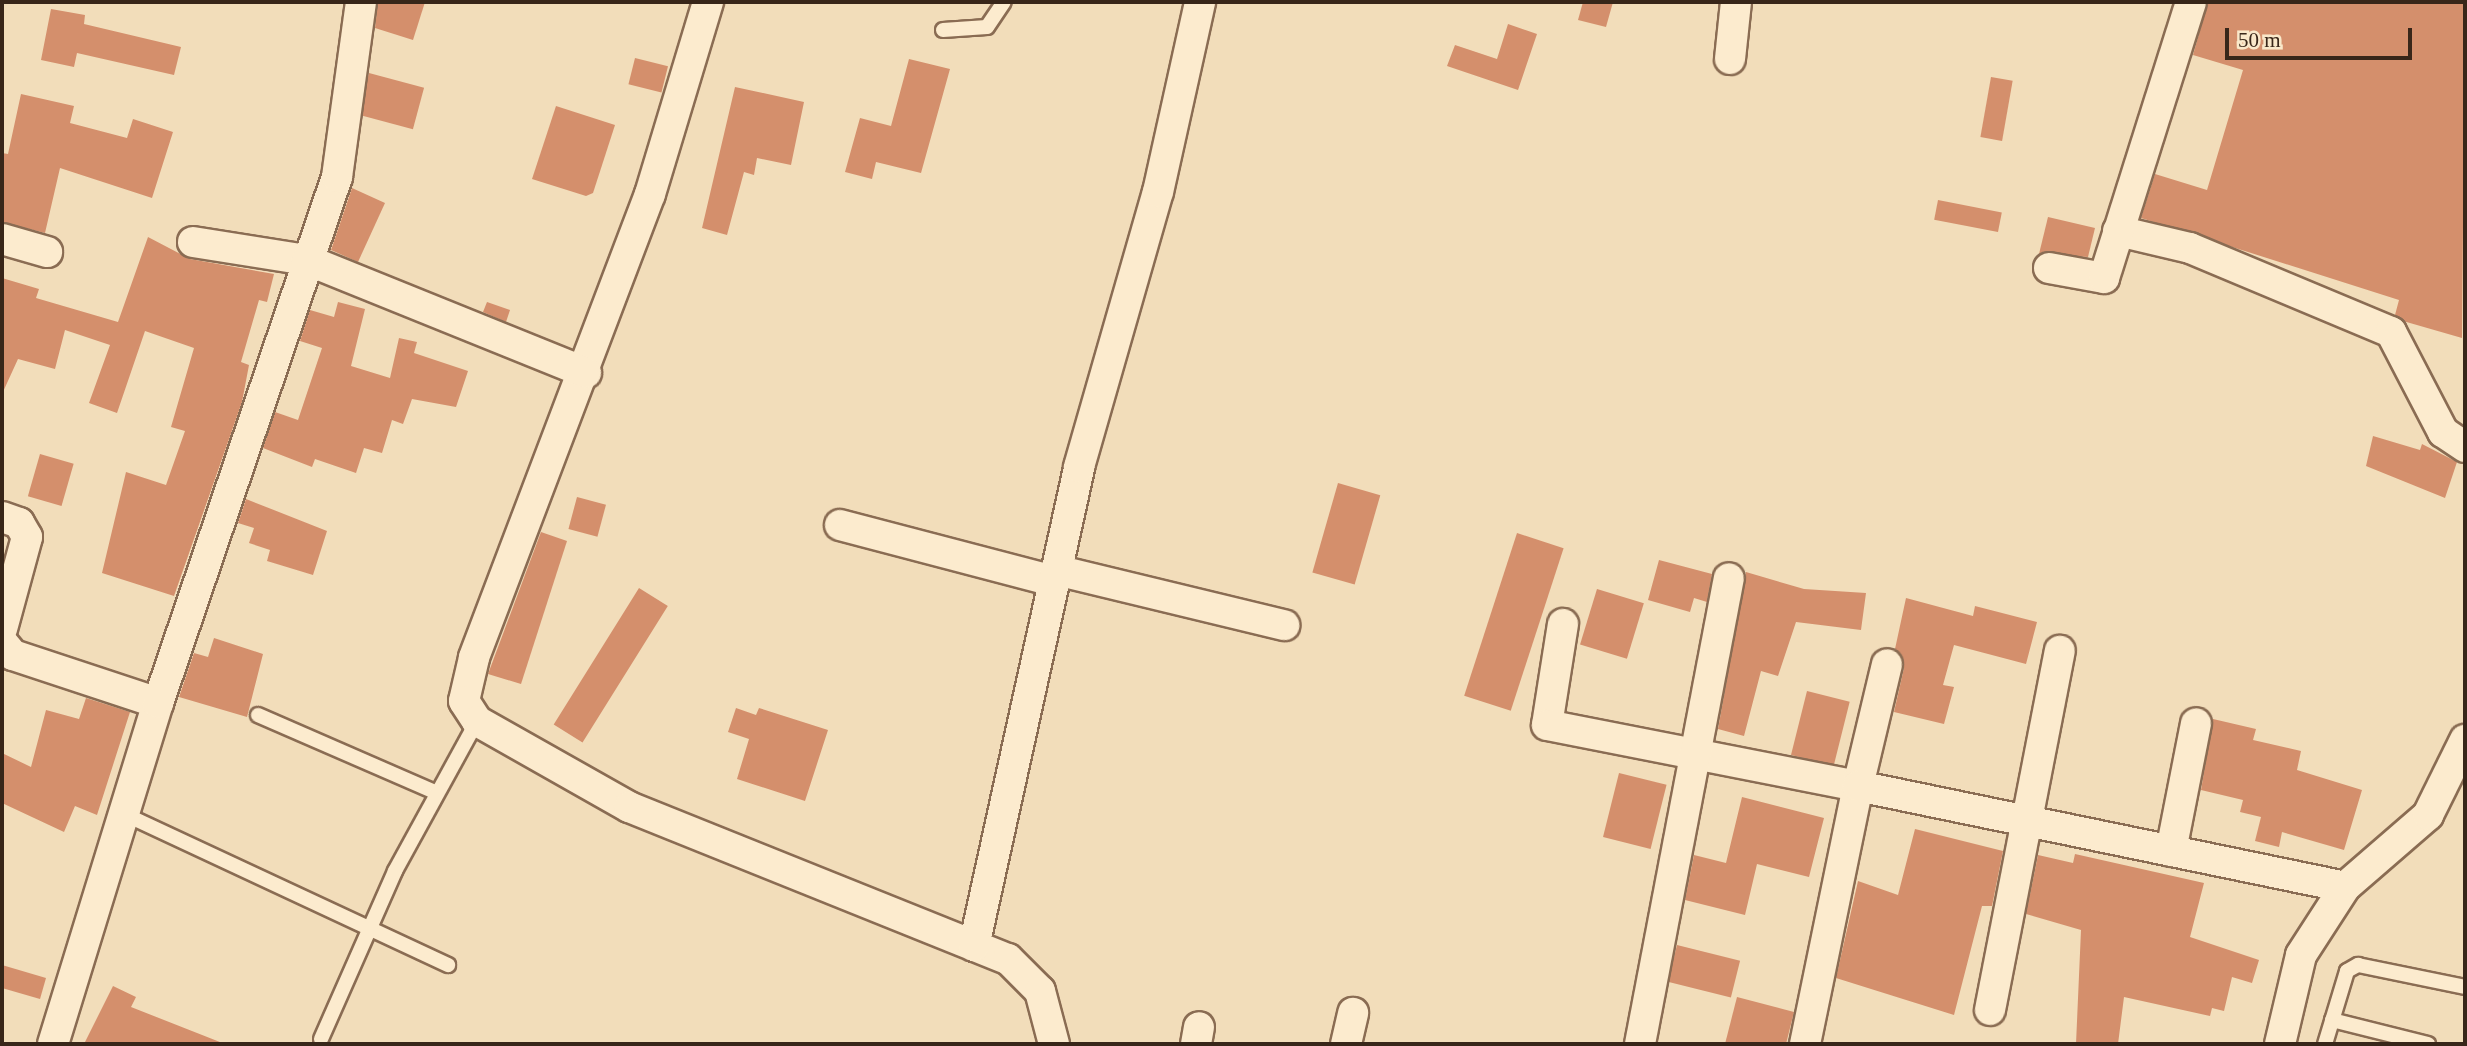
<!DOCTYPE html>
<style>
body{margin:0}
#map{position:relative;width:2467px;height:1046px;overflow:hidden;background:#f2ddba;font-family:"Times New Roman",serif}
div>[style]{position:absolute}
.building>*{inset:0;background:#d48f6c;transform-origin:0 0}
.roads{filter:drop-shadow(2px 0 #8a6c53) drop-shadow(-2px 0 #8a6c53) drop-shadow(0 2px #8a6c53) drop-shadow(0 -2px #8a6c53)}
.service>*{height:14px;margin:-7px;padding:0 7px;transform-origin:7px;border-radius:7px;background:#fcebce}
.minor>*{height:30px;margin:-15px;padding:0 15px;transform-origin:15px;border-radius:15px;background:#fcebce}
span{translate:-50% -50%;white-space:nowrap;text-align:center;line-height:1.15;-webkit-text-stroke:7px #f9e8ca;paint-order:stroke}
.frame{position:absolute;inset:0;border:4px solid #382619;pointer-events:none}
.scale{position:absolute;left:2225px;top:28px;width:187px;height:32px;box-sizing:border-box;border:4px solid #382619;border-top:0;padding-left:9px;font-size:21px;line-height:24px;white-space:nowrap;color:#382619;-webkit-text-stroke:5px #f9e8ca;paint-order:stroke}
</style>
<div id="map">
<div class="building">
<div style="clip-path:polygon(378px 2px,425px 2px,413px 40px,375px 28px)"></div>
<div style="clip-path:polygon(1583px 2px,1613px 2px,1606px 27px,1578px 20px)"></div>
<div style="clip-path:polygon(2208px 2px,2465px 2px,2462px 338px,2403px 321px,2395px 315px,2399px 300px,2141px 218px,2155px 174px,2207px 190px,2243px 70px,2193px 55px)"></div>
<div style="clip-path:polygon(51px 9px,85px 15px,84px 24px,181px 47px,174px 75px,77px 53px,74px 67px,41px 60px)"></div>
<div style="clip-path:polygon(1508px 24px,1537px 34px,1518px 90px,1447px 66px,1455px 45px,1497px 59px)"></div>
<div style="left:635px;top:58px;width:34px;height:27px;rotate:14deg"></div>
<div style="clip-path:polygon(909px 59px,950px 69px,921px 173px,876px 162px,872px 179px,845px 172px,860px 118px,891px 126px)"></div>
<div style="left:369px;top:73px;width:57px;height:43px;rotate:15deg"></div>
<div style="left:1991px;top:77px;width:22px;height:61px;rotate:10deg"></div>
<div style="clip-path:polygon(735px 87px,804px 102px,791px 165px,757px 158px,754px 175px,744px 172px,727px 235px,702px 228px)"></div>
<div style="clip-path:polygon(21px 94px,74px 106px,70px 123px,127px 138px,133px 119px,173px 132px,152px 198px,60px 168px,45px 233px,2px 222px,2px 153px,8px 154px)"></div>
<div style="clip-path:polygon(556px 106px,615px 125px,593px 193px,586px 196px,532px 179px)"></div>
<div style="clip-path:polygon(352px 188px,385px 203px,358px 262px,331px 250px)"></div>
<div style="left:1938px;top:200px;width:65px;height:20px;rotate:11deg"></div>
<div style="clip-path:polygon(2048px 217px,2095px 228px,2088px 257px,2039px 254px)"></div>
<div style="clip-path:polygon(148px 237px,190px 259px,274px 274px,267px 302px,259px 300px,241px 362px,249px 365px,242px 402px,174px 596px,102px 573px,126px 472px,166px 485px,185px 431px,171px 427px,194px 348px,145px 331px,117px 413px,89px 403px,110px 345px,65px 330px,55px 369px,18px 359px,2px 394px,2px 278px,39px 289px,36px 298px,118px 322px)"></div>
<div style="clip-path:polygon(338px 302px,365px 309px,351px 366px,390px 378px,399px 338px,417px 342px,414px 353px,468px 371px,456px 407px,412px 399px,403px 424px,392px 420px,382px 453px,364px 448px,356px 473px,315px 459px,312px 467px,263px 448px,275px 412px,298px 420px,322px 348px,300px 341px,310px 310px,334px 317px)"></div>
<div style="clip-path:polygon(487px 302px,510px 310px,506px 322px,483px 312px)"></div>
<div style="clip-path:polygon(2373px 436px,2420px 450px,2422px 444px,2457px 462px,2445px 498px,2366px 466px)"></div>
<div style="left:40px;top:454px;width:35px;height:44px;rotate:16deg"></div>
<div style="left:1338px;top:483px;width:44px;height:93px;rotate:16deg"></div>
<div style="left:577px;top:497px;width:30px;height:33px;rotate:15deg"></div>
<div style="clip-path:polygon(246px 499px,327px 531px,313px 575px,267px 561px,270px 550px,249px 543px,254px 528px,238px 523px)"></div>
<div style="clip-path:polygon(541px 532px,567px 541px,521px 684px,488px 674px)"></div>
<div style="left:1517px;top:533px;width:49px;height:171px;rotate:18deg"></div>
<div style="clip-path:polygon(1659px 560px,1712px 574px,1707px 602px,1694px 598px,1690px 612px,1648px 600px)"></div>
<div style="clip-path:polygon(1746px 572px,1804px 589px,1866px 593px,1861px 630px,1796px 622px,1778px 676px,1761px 671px,1744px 736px,1718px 729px)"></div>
<div style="left:639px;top:588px;width:34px;height:161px;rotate:32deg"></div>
<div style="left:1597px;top:589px;width:49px;height:58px;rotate:17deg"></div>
<div style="clip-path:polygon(1906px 598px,1973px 616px,1975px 606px,2037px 622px,2026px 664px,1954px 645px,1943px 685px,1954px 687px,1944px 724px,1894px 712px,1904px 668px,1895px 649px)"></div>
<div style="clip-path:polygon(214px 638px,263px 654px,247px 717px,179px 697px,194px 653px,208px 657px)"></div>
<div style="left:1807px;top:691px;width:44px;height:66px;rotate:14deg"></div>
<div style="clip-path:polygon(86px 698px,130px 712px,97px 815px,75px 806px,64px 832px,2px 803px,2px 753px,31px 767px,46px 710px,79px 719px)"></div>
<div style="clip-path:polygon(736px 708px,756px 715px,759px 708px,828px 730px,805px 801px,737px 779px,749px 739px,728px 732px)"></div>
<div style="clip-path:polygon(2213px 719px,2256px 729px,2253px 740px,2301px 751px,2297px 770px,2362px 790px,2344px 850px,2282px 832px,2279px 847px,2255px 841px,2261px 817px,2240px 812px,2243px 800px,2201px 790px)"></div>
<div style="left:1619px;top:773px;width:49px;height:66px;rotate:14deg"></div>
<div style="clip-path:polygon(1742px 797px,1824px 818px,1809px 877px,1757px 864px,1745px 915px,1685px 900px,1694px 855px,1726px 863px)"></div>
<div style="clip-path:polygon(1915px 829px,2003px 851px,1992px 906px,1982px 906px,1954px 1015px,1836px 978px,1858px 881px,1898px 895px)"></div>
<div style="clip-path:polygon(2075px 854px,2204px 883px,2190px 937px,2259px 960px,2252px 983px,2232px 977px,2224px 1011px,2212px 1008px,2210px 1016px,2124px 997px,2118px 1044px,2076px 1044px,2081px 930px,2026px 914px,2038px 855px,2073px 863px)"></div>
<div style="left:1677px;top:945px;width:65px;height:38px;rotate:14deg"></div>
<div style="clip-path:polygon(2px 965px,46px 978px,40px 999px,2px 988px)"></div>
<div style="clip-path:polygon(113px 986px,136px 997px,131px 1007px,225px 1044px,84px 1044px)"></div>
<div style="clip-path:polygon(1737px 997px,1794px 1012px,1786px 1044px,1725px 1044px)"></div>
</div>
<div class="roads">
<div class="service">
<div style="left:943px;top:30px;width:44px;rotate:-3.9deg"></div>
<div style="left:987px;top:27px;width:30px;rotate:-56deg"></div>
<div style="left:258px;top:715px;width:195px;rotate:23.5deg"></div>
<div style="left:122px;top:813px;width:360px;rotate:25deg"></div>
<div style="left:2332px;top:1020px;width:99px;rotate:14deg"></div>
<div style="left:321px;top:1039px;width:184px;rotate:-66.2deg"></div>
<div style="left:395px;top:871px;width:171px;rotate:-61.3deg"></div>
<div style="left:2325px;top:1044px;width:76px;rotate:-73.2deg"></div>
<div style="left:2347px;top:971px;width:13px;rotate:-29deg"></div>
<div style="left:2358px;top:965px;width:109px;rotate:11.6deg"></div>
</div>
<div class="minor">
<div style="left:708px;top:2px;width:201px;rotate:106.8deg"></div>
<div style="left:650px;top:194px;width:496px;rotate:110.8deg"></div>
<div style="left:474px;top:658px;width:44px;rotate:103.1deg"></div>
<div style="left:464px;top:701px;width:24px;rotate:57deg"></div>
<div style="left:477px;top:721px;width:175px;rotate:29.5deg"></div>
<div style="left:629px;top:807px;width:408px;rotate:21.9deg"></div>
<div style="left:1008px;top:959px;width:45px;rotate:45deg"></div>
<div style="left:1040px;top:991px;width:55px;rotate:75.2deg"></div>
<div style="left:1730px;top:59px;width:57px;rotate:-84deg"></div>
<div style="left:2118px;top:231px;width:74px;rotate:13.3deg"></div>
<div style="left:2190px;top:248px;width:218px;rotate:22.7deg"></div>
<div style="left:2391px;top:332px;width:113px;rotate:62.5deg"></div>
<div style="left:2443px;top:432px;width:27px;rotate:34deg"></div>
<div style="left:2px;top:239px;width:47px;rotate:16.1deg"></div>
<div style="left:193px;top:242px;width:115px;rotate:9deg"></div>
<div style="left:307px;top:260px;width:301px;rotate:22deg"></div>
<div style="left:2049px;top:268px;width:56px;rotate:10.3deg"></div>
<div style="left:2104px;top:278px;width:289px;rotate:-72.5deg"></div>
<div style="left:2px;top:517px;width:18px;rotate:19deg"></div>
<div style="left:19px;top:523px;width:16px;rotate:60deg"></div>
<div style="left:27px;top:537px;width:95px;rotate:105.2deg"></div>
<div style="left:840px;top:525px;width:220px;rotate:14.7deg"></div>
<div style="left:1056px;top:570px;width:235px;rotate:13.6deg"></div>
<div style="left:1563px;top:624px;width:102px;rotate:99deg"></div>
<div style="left:1547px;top:725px;width:317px;rotate:11.1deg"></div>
<div style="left:1858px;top:786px;width:125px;rotate:-76.6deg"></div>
<div style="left:2px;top:642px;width:17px;rotate:50deg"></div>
<div style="left:13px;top:655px;width:153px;rotate:18.3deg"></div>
<div style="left:2171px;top:851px;width:130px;rotate:-78.9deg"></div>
<div style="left:974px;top:946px;width:490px;rotate:-77.6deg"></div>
<div style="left:1079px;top:467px;width:286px;rotate:-74deg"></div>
<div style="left:1158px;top:192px;width:195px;rotate:-77.5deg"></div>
<div style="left:1990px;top:1010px;width:366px;rotate:-79deg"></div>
<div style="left:53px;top:1044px;width:357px;rotate:-72.9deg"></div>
<div style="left:158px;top:703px;width:556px;rotate:-71.21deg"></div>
<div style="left:337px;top:177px;width:177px;rotate:-82.2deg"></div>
<div style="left:1196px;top:1044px;width:17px;rotate:-80deg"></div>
<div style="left:1346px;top:1044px;width:32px;rotate:-77deg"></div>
<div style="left:1640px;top:1044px;width:474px;rotate:-79.2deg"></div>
<div style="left:1805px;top:1044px;width:263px;rotate:-78.4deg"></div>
<div style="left:1858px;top:786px;width:497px;rotate:11.7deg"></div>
<div style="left:2280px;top:1044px;width:91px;rotate:-76.7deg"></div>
<div style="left:2301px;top:955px;width:81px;rotate:-57.1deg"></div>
<div style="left:2345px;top:887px;width:110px;rotate:-40.9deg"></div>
<div style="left:2428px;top:815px;width:84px;rotate:-63.7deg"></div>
</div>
</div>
<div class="frame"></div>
<div class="scale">50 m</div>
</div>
